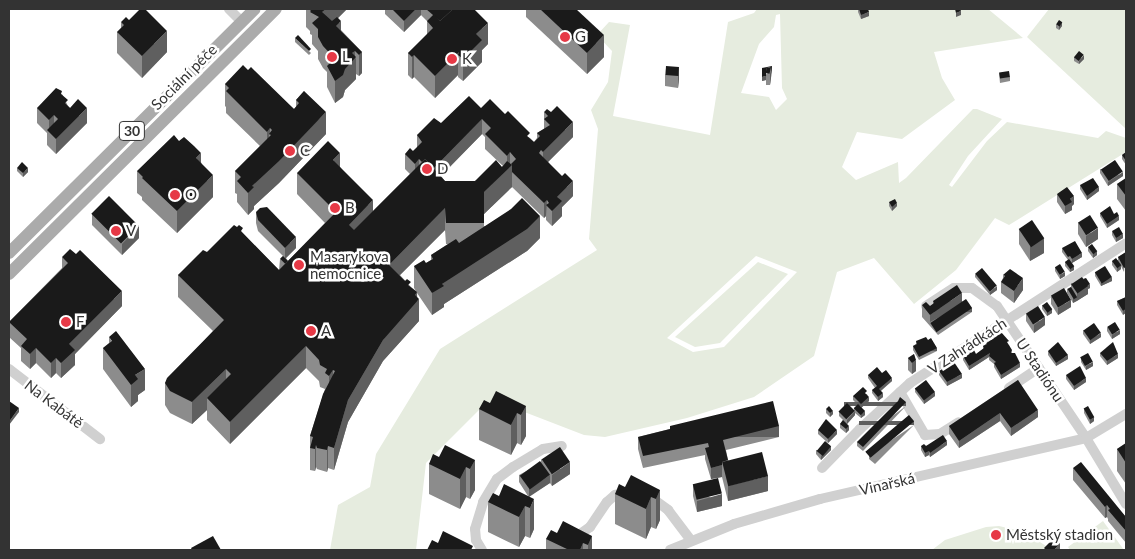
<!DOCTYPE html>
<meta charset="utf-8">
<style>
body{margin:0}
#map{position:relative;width:1135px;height:559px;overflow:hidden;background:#fff;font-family:Lato,sans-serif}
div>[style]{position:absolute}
.green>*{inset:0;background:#e6ecdf}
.minor>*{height:10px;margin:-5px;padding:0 5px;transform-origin:5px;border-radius:5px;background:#d0d0d0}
.major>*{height:12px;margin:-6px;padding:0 6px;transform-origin:6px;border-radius:6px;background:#ababab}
.wall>*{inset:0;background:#8c8c8c}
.shaded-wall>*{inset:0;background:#5f5f5f;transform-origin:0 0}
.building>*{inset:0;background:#1a1a1a;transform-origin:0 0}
.dots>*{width:14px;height:14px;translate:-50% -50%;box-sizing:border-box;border:2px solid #fff;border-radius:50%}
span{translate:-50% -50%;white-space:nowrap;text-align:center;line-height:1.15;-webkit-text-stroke:5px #fff;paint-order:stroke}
.shield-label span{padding:1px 4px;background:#fff;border:1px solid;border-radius:4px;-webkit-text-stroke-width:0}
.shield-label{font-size:14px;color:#333;font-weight:700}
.poi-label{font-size:15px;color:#333}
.left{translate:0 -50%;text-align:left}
.street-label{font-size:15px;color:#333}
.frame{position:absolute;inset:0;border:10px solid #333;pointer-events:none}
</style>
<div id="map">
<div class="green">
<div style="clip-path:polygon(evenodd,757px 9px,988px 9px,1023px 38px,934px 52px,942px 78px,955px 100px,902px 139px,857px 132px,842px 167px,856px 180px,898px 162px,899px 183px,906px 178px,973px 109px,977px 109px,1002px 119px,968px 156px,949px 185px,952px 187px,987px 141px,1007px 122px,1098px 138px,1106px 131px,1126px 138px,1126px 152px,1009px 225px,995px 218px,956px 270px,914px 304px,874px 258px,837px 272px,814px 356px,754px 397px,687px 418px,605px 437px,584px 435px,527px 413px,487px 402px,426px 463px,416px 550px,330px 550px,338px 505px,370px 487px,376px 454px,440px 349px,597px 250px,589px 239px,598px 129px,591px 110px,608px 82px,612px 51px,597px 35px,609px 22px,630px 25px,613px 116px,710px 135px,728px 22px,754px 13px,757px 9px,780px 14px,782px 88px,787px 99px,776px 110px,769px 97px,741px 93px,759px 44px,774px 27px,776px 15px,780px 14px,757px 9px,756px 256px,797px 272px,724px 347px,693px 352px,667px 338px,756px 256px)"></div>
<div style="clip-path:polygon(1049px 9px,1126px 9px,1126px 129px,1027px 37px)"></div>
<div style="clip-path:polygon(758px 262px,788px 274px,720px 343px,695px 347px,675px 337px)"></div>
<div style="clip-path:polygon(1103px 521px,1124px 550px,1070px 550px,1068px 547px)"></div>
<div style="clip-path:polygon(999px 526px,1025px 532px,1052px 550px,932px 550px,945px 540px,986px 527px)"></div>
</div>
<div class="minor">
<div style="left:229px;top:9px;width:18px;rotate:45deg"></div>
<div style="left:926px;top:306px;width:33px;rotate:-33deg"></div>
<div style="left:954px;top:288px;width:18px"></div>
<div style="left:972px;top:288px;width:31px;rotate:36deg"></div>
<div style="left:997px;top:306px;width:159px;rotate:56deg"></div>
<div style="left:1086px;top:438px;width:77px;rotate:58.8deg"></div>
<div style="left:9px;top:369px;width:115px;rotate:37.6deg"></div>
<div style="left:1009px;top:388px;width:36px;rotate:-34deg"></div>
<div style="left:900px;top:392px;width:50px;rotate:59.8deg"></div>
<div style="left:925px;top:435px;width:15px;rotate:-4deg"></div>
<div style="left:940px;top:434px;width:22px;rotate:-32deg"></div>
<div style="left:822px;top:468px;width:54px;rotate:-45.7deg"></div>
<div style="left:860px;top:429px;width:68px;rotate:-42.6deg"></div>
<div style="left:910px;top:383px;width:257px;rotate:-32.9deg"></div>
<div style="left:649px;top:496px;width:24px;rotate:36deg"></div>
<div style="left:668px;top:510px;width:38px;rotate:53deg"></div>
<div style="left:573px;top:539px;width:21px;rotate:-35deg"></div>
<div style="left:590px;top:527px;width:30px;rotate:-56deg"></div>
<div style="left:607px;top:502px;width:11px;rotate:-41deg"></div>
<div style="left:615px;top:495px;width:13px;rotate:-13deg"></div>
<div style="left:482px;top:550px;width:12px;rotate:-121deg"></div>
<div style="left:476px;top:540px;width:11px;rotate:-95deg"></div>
<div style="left:475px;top:529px;width:28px;rotate:-73deg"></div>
<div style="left:483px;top:502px;width:27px;rotate:-59deg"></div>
<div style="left:497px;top:479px;width:20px;rotate:-37deg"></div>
<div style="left:513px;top:467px;width:35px;rotate:-31deg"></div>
<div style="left:543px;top:449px;width:19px;rotate:-9deg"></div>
<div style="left:670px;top:550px;width:69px;rotate:-22.1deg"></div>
<div style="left:734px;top:524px;width:90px;rotate:-16.2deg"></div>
<div style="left:820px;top:499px;width:273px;rotate:-12.9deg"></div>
<div style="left:1086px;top:438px;width:47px;rotate:-31deg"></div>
</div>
<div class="major">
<div style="left:9px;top:253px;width:346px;rotate:-44.8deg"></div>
<div style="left:9px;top:274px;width:376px;rotate:-44.8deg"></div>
</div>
<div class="wall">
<div style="clip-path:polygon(306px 9px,347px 9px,338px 18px,341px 30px,362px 52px,362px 73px,359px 76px,356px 74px,356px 79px,345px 90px,343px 97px,335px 103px,327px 87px,327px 72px,323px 68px,318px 59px,318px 51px,312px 44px,312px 35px,310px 34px,310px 31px,306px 27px)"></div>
<div style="clip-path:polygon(385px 9px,474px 9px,488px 44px,482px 50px,482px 62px,463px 81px,458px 77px,458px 75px,435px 98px,414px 77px,412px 79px,408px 75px,408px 53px,427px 35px,427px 21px,421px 15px,404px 32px,385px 14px)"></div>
<div style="clip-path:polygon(526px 9px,576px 9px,604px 57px,587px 74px,526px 17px)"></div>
<div style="clip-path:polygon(858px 9px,869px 16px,861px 19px,858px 12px)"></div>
<div style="clip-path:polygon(121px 22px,167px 52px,142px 78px,117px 53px,117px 32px,121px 28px)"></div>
<div style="clip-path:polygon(1056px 24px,1062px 26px,1059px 30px,1056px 28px)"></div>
<div style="clip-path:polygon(295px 38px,311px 53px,309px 55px,295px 42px)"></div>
<div style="clip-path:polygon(1074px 57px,1084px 59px,1079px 64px,1074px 61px)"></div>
<div style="clip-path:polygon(772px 66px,771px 78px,770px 85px,766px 85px,766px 80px,762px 81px)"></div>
<div style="clip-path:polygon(679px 67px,679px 79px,678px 88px,665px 86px,665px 75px)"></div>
<div style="clip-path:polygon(248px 70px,294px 109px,296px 107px,296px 100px,304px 91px,326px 134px,279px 183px,254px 206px,254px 209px,248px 215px,237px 202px,237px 194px,235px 193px,235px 171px,260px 146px,226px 113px,226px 107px,225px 106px,225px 84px)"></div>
<div style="clip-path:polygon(999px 73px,1010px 77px,1010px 81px,1000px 83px)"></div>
<div style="clip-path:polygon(62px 94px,68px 106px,87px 123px,56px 154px,47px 145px,47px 133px,37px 123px,37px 108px)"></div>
<div style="clip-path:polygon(evenodd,481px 108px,530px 138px,534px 142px,537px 138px,537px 133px,544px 129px,544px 112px,573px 137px,548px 162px,573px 196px,562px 207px,562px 216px,552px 226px,546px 220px,546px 216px,544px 218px,512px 187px,484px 214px,484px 226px,540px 238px,527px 251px,444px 304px,444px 307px,432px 315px,417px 293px,419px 321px,383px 361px,348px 422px,334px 470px,328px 468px,327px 472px,317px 469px,316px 467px,315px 471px,310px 470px,310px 436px,325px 389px,320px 387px,319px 381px,306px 368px,230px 444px,207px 420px,207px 410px,192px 424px,170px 413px,165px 405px,165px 383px,213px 331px,178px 297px,178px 275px,207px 252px,243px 234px,279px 270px,280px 259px,283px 256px,258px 231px,256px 223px,256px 212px,296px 248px,286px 258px,288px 261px,325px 223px,297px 194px,297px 173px,340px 167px,373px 211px,410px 174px,405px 169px,405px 154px,413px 151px,417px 148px,417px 135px,441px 123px,481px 108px,482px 134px,485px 137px,485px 149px,503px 166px,475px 181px,445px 181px,441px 176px,482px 134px,481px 108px,445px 230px,446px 244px,448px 244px,431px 255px,431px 260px,426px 263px,414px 266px,414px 288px,416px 291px,411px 287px,400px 275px,445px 230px)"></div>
<div style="clip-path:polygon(1126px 152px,1126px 165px,1122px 159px,1122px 155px)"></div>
<div style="clip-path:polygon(201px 162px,213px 197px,177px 233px,142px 200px,142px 197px,137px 193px,137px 171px)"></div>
<div style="clip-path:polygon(17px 168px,28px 172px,23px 177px,17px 171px)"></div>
<div style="clip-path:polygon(1100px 169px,1123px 176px,1108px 186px,1100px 173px)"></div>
<div style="clip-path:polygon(1126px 178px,1126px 211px,1117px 199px,1117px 184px)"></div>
<div style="clip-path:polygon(1080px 185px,1099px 191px,1087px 200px,1080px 189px)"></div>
<div style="clip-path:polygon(1057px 194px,1074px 204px,1072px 206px,1072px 210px,1065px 214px,1057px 202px)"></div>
<div style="clip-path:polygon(889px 202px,897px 206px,892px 211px,889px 206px)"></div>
<div style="clip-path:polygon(1100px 213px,1114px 214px,1119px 220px,1107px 228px,1100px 216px)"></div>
<div style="clip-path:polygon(92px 214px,139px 238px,122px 255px,92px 225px)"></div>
<div style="clip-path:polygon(1078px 222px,1098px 239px,1086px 247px,1078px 234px)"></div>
<div style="clip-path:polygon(1019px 229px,1044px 253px,1030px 261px,1019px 244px)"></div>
<div style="clip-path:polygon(1112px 231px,1123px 238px,1116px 242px,1112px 235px)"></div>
<div style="clip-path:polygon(1088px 247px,1097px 255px,1093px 258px,1088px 251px)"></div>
<div style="clip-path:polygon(1062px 248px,1082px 257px,1072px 263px,1074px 270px,1070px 272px,1065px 266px,1065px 262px,1068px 260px,1062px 252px)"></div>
<div style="clip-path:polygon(1126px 252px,1124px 272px,1121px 266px,1121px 269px,1117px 272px,1112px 265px,1112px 261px,1118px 260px,1118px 257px)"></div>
<div style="clip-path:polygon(62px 257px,122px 306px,75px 354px,75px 365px,61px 378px,56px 373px,51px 378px,36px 363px,30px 369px,21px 361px,21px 348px,9px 337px,9px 322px,62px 268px)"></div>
<div style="clip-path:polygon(1055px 267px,1065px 276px,1060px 279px,1055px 271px)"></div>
<div style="clip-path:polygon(1095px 272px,1112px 281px,1101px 286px,1095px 276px)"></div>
<div style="clip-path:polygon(975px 274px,997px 290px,990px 295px,975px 277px)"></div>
<div style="clip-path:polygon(1003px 275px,1023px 290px,1014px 303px,1001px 293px,1001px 282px,1003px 278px)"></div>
<div style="clip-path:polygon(1071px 283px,1090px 288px,1088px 289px,1088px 294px,1073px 303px,1067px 293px,1067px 289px,1071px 287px)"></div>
<div style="clip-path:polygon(1051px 296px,1071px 307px,1058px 315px,1051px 304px)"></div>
<div style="clip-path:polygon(1126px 297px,1123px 315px,1117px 305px,1117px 301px)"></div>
<div style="clip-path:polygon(933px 301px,962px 301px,972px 312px,938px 335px,922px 317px,922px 305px,930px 306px,933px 305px)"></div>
<div style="clip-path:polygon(1042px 305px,1052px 313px,1047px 316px,1042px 309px)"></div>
<div style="clip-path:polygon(1026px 313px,1045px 325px,1034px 333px,1026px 321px)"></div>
<div style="clip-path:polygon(1107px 327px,1120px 334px,1112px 339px,1107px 331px)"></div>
<div style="clip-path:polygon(1083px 330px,1101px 337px,1090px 344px,1083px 334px)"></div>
<div style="clip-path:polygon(109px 337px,145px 390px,138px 395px,138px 401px,131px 407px,103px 369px,103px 348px,109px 343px)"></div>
<div style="clip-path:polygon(916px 341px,937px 351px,919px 360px,913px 350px,913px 346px,916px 344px)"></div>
<div style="clip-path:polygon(986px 342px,1009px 345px,1012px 353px,1020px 367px,1001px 379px,994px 367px,994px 364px,989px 360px,989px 357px,969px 370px,963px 360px,963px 356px,976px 354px,983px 349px,983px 346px,986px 344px)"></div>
<div style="clip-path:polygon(1048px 351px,1068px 359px,1056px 366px,1048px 355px)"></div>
<div style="clip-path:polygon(1100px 353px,1118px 358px,1107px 365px,1100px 356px)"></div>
<div style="clip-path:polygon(914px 354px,916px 371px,912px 374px,908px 370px,908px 358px)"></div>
<div style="clip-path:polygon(1081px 358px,1093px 366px,1086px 370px,1081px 362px)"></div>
<div style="clip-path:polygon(939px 371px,962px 378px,947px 386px,939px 375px)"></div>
<div style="clip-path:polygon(882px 373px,892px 381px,881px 391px,883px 397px,878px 401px,872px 393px,872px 390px,875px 388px,868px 378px,868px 375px)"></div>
<div style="clip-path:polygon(1066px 375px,1086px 382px,1074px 390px,1066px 379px)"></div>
<div style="clip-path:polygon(1018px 380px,1038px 417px,1011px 436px,1000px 421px,959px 448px,949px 434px,949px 426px)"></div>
<div style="clip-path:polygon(915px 388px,935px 396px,924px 404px,915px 392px)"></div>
<div style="clip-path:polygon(867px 394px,869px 401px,861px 408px,865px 415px,861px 418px,855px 413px,855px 415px,847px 424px,849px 430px,846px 433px,840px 428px,840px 424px,843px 420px,839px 416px,839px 412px,854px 411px,854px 408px,858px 405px,853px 400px,853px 396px)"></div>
<div style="clip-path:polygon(490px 403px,526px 406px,526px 436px,521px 445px,517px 443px,511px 455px,479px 440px,479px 409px)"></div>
<div style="clip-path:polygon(906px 406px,863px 451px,857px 446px,857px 442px)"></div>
<div style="clip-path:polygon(826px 409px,833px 414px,830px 417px,826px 413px)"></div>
<div style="clip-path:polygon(1084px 409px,1094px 421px,1090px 424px,1084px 413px)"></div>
<div style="clip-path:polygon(914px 425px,875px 464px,869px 459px,869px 455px)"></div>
<div style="clip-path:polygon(670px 426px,779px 437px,726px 450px,728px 460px,768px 491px,728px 501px,722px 477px,711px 479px,705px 459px,705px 455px,643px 468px,638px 449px,638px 437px,670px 429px)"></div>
<div style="clip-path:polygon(818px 430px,837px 434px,828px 443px,818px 434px)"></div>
<div style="clip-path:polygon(1126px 443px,1126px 484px,1117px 471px,1117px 449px)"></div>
<div style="clip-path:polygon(947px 445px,930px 457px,929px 455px,925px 457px,921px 450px,921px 446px)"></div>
<div style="clip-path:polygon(816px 450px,831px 450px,821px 460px,816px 454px)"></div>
<div style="clip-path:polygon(439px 457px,475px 460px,475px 490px,470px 499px,466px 497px,460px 509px,429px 494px,429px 464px)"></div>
<div style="clip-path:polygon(541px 459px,570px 474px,552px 486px,550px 483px,529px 496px,534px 529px,530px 538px,525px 536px,519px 547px,488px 532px,488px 502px,528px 496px,519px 482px,519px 475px,541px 463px)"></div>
<div style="clip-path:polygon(1073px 468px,1126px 517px,1126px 543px,1108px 521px,1108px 519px,1107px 517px,1105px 518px,1073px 480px)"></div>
<div style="clip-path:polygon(693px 485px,722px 506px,697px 512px,693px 496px)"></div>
<div style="clip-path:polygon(625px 487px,660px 490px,660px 520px,656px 529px,651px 527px,646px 539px,615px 524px,615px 494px)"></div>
<div style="clip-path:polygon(557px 533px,592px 536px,592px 550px,546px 550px,546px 539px)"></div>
</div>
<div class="shaded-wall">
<div style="clip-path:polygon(326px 9px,347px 9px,322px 34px,322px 12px)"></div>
<div style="clip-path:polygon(416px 9px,421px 9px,421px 15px,404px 32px,404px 21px)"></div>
<div style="clip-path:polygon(961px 11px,961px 15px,956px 17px,956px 13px)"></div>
<div style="clip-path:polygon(869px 12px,869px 16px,861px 19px,861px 15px)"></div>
<div style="clip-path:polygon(341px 21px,341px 43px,336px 26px)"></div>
<div style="clip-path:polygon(1062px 22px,1062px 26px,1059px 30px,1059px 26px)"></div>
<div style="clip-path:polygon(488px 23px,488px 44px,482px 50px,482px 62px,463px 81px,463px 59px,476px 34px)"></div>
<div style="clip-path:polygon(167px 31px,167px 52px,142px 78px,142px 56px)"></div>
<div style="clip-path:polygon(604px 35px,604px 57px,587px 74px,587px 53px)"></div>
<div style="clip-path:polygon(355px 51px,355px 59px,356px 57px,356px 79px,345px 90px,343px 97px,335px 103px,335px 81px,352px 53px)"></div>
<div style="clip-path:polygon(362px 52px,362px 73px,359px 76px,359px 55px)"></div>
<div style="clip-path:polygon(459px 52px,458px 55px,458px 75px,435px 98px,435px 76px)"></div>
<div style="clip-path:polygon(414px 55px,414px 77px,412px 79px,412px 57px)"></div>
<div style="clip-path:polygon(1084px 55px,1084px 59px,1079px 64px,1079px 61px)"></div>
<div style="clip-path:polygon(772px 66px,771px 78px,770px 85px,770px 74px)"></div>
<div style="clip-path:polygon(679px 67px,679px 79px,678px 88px,678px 76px)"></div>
<div style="clip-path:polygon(766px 76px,766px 80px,762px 81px,762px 77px)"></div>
<div style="clip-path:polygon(87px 108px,87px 123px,56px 154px,56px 139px)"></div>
<div style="clip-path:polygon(326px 112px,326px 134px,279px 183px,254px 206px,254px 209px,248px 215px,248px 193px,252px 186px)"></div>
<div style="clip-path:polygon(54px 115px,54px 130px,49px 132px,49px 120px)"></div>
<div style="clip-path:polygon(482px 119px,482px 134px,431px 186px,431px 171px)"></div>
<div style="clip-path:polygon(573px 122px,573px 137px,543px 167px,543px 152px)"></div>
<div style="clip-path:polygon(270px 128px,270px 135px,269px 134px,269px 151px,267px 153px,267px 132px)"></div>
<div style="clip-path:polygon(510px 152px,510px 166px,512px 165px,512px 187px,484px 214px,484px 192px,507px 169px,507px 156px)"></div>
<div style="clip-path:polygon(201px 153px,201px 175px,196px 158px)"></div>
<div style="clip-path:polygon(340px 153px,340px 175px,333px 160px)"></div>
<div style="clip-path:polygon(419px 159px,419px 174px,415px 179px,415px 164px)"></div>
<div style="clip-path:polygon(28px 168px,28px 172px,23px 177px,23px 173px)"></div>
<div style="clip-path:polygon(1123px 172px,1123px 176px,1108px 186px,1108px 182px)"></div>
<div style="clip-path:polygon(213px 175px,213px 197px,177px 233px,177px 211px)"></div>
<div style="clip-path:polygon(573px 181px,573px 196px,562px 207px,562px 216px,552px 226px,552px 211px,557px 197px)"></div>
<div style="clip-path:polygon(1099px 187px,1099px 191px,1087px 200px,1087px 196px)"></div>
<div style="clip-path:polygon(1074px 196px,1074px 204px,1072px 206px,1072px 210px,1065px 214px,1065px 206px,1070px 199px)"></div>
<div style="clip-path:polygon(373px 200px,373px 222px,349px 246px,349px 225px)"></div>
<div style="clip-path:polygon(547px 200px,546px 216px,544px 218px,544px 203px)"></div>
<div style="clip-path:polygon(897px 203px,897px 206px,892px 211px,892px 207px)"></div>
<div style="clip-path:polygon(445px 208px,445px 230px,389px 286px,389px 265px)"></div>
<div style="clip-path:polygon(540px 216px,540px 238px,527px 251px,444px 304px,444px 307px,432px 315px,432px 293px,442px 284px)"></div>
<div style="clip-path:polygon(1119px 216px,1119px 220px,1107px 228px,1107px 224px)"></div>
<div style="clip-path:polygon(139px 226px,139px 238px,122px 255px,122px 244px)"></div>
<div style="clip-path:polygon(1098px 228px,1098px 239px,1086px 247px,1086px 236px)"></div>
<div style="clip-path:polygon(1123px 234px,1123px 238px,1116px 242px,1116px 238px)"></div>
<div style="clip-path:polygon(296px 237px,296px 248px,285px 259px,285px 248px)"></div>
<div style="clip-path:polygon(1044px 238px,1044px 253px,1030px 261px,1030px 246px)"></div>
<div style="clip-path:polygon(1097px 251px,1097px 255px,1093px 258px,1093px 254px)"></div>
<div style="clip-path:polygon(1082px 253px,1082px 257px,1072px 263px,1072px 259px)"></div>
<div style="clip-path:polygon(1121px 265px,1121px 269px,1117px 272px,1117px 268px)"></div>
<div style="clip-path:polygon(1074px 266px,1074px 270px,1070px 272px,1070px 269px)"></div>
<div style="clip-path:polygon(1065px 272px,1065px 276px,1060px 279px,1060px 275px)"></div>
<div style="clip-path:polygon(1112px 277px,1112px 281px,1101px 286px,1101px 282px)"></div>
<div style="clip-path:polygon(1023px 278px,1023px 290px,1014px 303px,1014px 291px)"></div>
<div style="clip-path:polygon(1090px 284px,1090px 288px,1088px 289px,1088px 294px,1077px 301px,1077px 293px)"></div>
<div style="clip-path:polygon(997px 286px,997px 290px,990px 295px,990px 292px)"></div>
<div style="clip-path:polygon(122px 291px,122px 306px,75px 354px,75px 365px,61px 378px,61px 363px,69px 344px)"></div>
<div style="clip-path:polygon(417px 292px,417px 301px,419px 299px,419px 321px,383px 361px,348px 422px,334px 470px,334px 448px,348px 400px,383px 340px,415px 295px)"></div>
<div style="clip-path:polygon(962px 293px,962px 305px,930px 322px,930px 326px,930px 315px)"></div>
<div style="clip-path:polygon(1077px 297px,1077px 301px,1073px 303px,1073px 299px)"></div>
<div style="clip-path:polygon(1071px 300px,1071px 307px,1058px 315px,1058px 308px)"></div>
<div style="left:972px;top:308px;width:4px;height:41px;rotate:90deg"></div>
<div style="clip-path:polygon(1052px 309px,1052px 313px,1047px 316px,1047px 312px)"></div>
<div style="clip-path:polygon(1126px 309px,1126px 313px,1123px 315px,1123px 311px)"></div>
<div style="clip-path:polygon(1045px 317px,1045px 325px,1034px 333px,1034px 325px)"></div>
<div style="clip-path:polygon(1120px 330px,1120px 334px,1112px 339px,1112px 335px)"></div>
<div style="clip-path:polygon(1101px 333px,1101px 337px,1090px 344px,1090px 340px)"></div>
<div style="clip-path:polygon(306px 346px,306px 368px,230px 444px,230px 422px)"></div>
<div style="clip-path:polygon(36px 348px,36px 363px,30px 369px,30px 354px)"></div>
<div style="left:937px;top:348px;width:3px;height:20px;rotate:90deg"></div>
<div style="clip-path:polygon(990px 353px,989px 357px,969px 370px,969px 366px)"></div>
<div style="clip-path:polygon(1118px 354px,1118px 358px,1107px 365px,1107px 361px)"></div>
<div style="clip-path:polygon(1068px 355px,1068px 359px,1056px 366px,1056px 363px)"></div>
<div style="clip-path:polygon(56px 358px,56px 373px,51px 378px,51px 363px)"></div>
<div style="clip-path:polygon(916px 360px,916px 371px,912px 374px,912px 363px)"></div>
<div style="clip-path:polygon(1093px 362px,1093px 366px,1086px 370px,1086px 366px)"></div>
<div style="clip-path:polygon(1020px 363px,1020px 367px,1001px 379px,1001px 375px)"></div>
<div style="clip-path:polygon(145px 369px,145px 390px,138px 395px,138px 401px,131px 407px,131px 385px,135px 375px)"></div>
<div style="clip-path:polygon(226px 369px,226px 391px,207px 398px,207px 410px,192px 424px,192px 402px)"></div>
<div style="clip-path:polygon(333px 370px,333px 392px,329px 398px,329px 376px)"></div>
<div style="clip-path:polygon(962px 374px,962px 378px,947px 386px,947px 382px)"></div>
<div style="clip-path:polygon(892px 378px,892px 381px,879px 392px,879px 389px)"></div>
<div style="clip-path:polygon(1086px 378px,1086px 382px,1074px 390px,1074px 386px)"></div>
<div style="clip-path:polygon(935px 392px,935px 396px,924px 404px,924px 400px)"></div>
<div style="clip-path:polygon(883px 393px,883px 397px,878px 401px,878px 397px)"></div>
<div style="clip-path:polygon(869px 397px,869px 401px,861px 408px,861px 404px)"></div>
<div style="left:906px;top:402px;width:4px;height:62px;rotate:90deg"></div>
<div style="clip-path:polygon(526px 406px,526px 436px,521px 445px,521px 415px)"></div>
<div style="clip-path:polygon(19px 408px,19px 412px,9px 425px,9px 422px)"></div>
<div style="clip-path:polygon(1038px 410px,1038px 417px,1011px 436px,1011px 428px)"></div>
<div style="clip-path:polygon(833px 411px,833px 414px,830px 417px,830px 413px)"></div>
<div style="clip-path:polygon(855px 411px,855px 415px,847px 424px,847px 420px)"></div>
<div style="clip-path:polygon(865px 411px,865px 415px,861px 418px,861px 415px)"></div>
<div style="clip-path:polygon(517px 413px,517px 443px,511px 455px,511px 425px)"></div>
<div style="clip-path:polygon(1000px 413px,1000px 421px,959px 448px,959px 441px)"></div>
<div style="clip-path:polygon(1094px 417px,1094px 421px,1090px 424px,1090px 420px)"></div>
<div style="left:914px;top:421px;width:4px;height:55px;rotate:90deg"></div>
<div style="left:779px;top:426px;width:11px;height:58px;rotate:90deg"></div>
<div style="clip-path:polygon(849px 426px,849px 430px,846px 433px,846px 429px)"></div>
<div style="clip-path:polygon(837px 430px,837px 434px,828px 443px,828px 439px)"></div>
<div style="clip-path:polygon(947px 441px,947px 445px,930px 457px,930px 453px)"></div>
<div style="clip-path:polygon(316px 445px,316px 467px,315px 471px,315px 449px)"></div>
<div style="clip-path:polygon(328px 446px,328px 468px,327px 472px,327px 450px)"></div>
<div style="clip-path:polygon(831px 446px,831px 450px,821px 460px,821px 456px)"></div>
<div style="clip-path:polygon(929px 451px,929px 455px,925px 457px,925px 453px)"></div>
<div style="clip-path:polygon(475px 460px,475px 490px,470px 499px,470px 469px)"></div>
<div style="clip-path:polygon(570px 462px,570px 474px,552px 486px,552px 475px)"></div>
<div style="clip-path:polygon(722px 465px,722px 477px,711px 479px,711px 468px)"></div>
<div style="clip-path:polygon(466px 467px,466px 497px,460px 509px,460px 479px)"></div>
<div style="clip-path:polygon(550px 475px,550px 483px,529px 497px,529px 489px)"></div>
<div style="clip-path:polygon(768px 476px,768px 491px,728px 501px,728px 486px)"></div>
<div style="clip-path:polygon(660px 490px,660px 520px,656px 529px,656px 499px)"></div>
<div style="clip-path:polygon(722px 494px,722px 506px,697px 512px,697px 501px)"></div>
<div style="clip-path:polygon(651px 497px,651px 527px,646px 539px,646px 509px)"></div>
<div style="clip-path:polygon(534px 499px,534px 529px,530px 538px,530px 508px)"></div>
<div style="clip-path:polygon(1107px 505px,1107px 517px,1105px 518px,1105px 507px)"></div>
<div style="clip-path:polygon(525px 506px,525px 536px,519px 547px,519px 517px)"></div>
<div style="clip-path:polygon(592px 536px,592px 550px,588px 550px,588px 545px)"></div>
<div style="clip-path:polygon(583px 543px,583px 550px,580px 550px)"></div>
<div style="clip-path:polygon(1060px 544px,1060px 550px,1054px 550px)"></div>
</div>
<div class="building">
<div style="clip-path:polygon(140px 9px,145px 9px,167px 31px,142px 56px,117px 32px,124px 25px,121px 22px,126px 17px,129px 20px)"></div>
<div style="clip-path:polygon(309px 9px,326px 9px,322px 12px,332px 21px,337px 17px,341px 21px,336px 26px,362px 52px,359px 55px,355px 51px,352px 53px,356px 57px,345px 69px,343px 75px,335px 81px,327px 66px,331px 62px,335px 63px,337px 61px,323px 46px,318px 37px,318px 29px,312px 23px,319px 17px,310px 12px,311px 11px)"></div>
<div style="clip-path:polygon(392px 9px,416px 9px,404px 21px)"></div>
<div style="clip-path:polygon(426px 9px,453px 9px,440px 21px)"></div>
<div style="clip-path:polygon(453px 9px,474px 9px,488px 23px,476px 34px,482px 40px,463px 59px,458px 55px,459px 52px,435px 76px,414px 55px,412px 57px,408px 53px,433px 28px,427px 21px,434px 14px,440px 21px)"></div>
<div style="clip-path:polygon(540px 9px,576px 9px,604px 35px,587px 53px)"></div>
<div style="clip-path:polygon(859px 9px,868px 9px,869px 12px,861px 15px)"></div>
<div style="clip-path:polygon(955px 9px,960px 9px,961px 11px,956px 13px)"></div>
<div style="left:1059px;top:20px;width:4px;height:5px;rotate:34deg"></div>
<div style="clip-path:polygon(298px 35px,311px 49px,309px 51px,295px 38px)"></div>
<div style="left:1079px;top:51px;width:6px;height:8px;rotate:39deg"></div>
<div style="clip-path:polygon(243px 65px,248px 70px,251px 67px,294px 109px,299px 103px,296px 100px,304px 91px,326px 112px,279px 161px,252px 186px,254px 187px,248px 193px,237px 181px,241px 177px,235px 171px,271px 135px,269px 134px,272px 130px,270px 128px,267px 132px,226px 91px,229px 88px,225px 84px)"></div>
<div style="left:666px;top:66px;width:13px;height:9px;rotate:4deg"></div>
<div style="clip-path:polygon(772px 66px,771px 74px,771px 68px,767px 67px,766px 76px,762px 77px,762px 68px)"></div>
<div style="left:767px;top:67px;width:4px;height:6px;rotate:14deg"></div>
<div style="left:1009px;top:71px;width:6px;height:10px;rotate:81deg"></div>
<div style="clip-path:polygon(56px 88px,62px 91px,61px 94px,68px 100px,65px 103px,70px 108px,78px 99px,87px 108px,56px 139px,47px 130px,58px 119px,54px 115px,49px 120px,37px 108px)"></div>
<div style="clip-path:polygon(469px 96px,481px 108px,490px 99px,505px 114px,508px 111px,530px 133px,527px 136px,534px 142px,540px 136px,537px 133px,550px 125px,544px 119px,548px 116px,544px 112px,547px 109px,551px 112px,557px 106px,573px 122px,543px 152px,541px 150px,539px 153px,562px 176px,565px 173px,573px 181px,557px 197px,562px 201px,552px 211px,546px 205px,549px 203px,547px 200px,544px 203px,512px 172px,512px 165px,511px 164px,516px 159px,510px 152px,507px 156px,485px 134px,491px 128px,482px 119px,434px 168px,425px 159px,422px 162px,419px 159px,415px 164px,405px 154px,410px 148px,413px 151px,422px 142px,417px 135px,434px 118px,441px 123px)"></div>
<div style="clip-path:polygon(174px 135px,179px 141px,184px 137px,194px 146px,201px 153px,196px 158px,213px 175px,177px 211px,142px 178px,143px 177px,137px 171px)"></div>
<div style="clip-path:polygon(328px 141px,340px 153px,333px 160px,373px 200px,349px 225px,354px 230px,425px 159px,445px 181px,475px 181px,496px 160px,502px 167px,507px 161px,512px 165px,484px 192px,484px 223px,446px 223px,445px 208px,389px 265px,405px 281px,407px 279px,411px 282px,408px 285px,417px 292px,415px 295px,419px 299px,383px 340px,348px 400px,334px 448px,328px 446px,327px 450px,317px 448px,316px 445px,315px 449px,310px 448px,313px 437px,310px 436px,323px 394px,335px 371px,333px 370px,329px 376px,325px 373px,327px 369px,320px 365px,319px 360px,306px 346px,230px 422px,207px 398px,231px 374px,226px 369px,192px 402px,170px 391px,165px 383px,167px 378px,224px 320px,178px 275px,203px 250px,207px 252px,234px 225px,237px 227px,239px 225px,243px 228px,241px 231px,279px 270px,336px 212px,297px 173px)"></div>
<div style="clip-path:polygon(1126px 152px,1126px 161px,1122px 155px)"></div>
<div style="left:1115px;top:160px;width:14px;height:17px;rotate:56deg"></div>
<div style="clip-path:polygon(22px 162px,28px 168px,23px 173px,17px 168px)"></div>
<div style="clip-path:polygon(1093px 178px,1099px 187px,1087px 196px,1080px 185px)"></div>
<div style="clip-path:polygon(1126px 178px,1126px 196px,1117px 184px)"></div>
<div style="clip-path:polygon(1067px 187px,1074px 196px,1070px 199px,1072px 202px,1065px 206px,1057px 194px)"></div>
<div style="left:109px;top:196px;width:42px;height:25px;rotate:45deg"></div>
<div style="clip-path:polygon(522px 198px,540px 216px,527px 229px,442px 284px,444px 286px,432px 293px,414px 266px,424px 260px,426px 263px,433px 259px,431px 255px,456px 239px,459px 243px,511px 209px)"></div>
<div style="clip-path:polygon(895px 199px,897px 203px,892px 207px,889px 202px)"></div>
<div style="clip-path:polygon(1110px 206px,1114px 214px,1117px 212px,1119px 216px,1107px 224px,1100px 213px)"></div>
<div style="clip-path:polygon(267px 207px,296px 237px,285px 248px,258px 220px,256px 212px,260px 208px)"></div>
<div style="left:1090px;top:215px;width:15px;height:14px;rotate:58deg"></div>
<div style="left:1032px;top:220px;width:22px;height:16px;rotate:56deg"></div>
<div style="left:1119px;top:227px;width:8px;height:8px;rotate:60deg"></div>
<div style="clip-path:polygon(1075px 241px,1082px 253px,1072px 259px,1070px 256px,1068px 257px,1062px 248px)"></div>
<div style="left:1092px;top:244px;width:9px;height:5px;rotate:54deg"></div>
<div style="clip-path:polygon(70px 249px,76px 254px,80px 250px,122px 291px,69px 344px,75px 350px,61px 363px,56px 358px,51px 363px,36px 348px,30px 354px,21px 346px,27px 339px,9px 322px,68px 263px,62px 257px)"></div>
<div style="clip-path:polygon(1126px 252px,1126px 267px,1124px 268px,1118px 257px)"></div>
<div style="left:283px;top:256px;width:7px;height:4px;rotate:45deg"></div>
<div style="left:1116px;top:258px;width:9px;height:5px;rotate:54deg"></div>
<div style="left:1069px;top:259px;width:9px;height:5px;rotate:54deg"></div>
<div style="left:1060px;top:264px;width:9px;height:6px;rotate:58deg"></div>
<div style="left:1105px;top:266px;width:13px;height:12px;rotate:58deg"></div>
<div style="left:982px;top:268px;width:23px;height:9px;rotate:50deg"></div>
<div style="clip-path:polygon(1010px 269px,1023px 278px,1014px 291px,1001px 282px,1005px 276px,1003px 275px)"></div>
<div style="left:1082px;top:277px;width:11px;height:13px;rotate:56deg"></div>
<div style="clip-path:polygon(1086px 278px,1090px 284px,1087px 286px,1083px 279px)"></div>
<div style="clip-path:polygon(957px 285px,962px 293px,930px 315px,922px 305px,926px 302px,930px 306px,934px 303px,933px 301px)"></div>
<div style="left:1071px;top:287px;width:12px;height:4px;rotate:59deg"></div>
<div style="left:1064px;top:288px;width:14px;height:15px;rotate:60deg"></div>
<div style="clip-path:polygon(1126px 297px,1126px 309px,1123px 311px,1117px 301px)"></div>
<div style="left:966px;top:299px;width:11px;height:43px;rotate:56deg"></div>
<div style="left:1047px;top:302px;width:9px;height:6px;rotate:54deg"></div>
<div style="left:1038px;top:306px;width:13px;height:14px;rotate:58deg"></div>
<div style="left:1115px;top:322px;width:9px;height:9px;rotate:58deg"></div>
<div style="left:1094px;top:323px;width:12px;height:13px;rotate:55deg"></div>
<div style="clip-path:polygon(116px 331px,145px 369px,135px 375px,138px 379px,131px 385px,103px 348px,112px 341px,109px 337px)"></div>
<div style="clip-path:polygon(1001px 332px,1009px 341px,1007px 342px,1012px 350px,1011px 353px,1015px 353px,1020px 363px,1001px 375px,994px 363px,996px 362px,989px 356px,990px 353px,969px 366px,963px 356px,974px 350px,976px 354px,984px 348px,983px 346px,987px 344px,986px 342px)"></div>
<div style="clip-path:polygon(926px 337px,928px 340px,931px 338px,937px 348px,919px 357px,913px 346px,917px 344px,916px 341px)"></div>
<div style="clip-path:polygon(1058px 342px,1068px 355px,1056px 363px,1048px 351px)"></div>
<div style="clip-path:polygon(1113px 342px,1118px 354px,1107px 361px,1100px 353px)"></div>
<div style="left:1088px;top:353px;width:10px;height:9px;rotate:61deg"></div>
<div style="clip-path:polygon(914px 354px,916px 360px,912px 363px,908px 358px)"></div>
<div style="clip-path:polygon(954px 362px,962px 374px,947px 382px,939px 371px)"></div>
<div style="clip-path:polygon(1080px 366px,1086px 378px,1074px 386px,1066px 375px)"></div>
<div style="clip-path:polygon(877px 367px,882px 373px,886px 370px,892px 378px,879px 389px,883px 393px,878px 397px,872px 390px,877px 386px,868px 375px)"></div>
<div style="left:926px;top:380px;width:15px;height:14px;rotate:53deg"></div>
<div style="clip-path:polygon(1018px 380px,1038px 410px,1011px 428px,1000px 413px,959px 441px,949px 426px)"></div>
<div style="clip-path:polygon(863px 387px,867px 391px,865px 393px,869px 397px,861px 404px,853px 396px)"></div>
<div style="clip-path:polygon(496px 391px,526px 406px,521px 415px,517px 413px,511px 425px,479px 409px,484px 400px,490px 403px)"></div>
<div style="clip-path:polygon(900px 397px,906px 402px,863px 447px,857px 442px,898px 401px)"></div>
<div style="clip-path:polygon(9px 401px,19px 408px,9px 422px)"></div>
<div style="clip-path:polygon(773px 401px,779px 426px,723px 440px,728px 460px,722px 462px,722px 465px,711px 468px,705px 448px,709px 447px,708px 443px,643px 456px,638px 437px,670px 429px,670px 426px)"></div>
<div style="left:847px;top:403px;width:11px;height:12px;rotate:45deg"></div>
<div style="left:858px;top:404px;width:10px;height:6px;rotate:45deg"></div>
<div style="clip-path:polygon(829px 406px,833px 411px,830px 413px,826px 409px)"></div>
<div style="left:1088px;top:406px;width:13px;height:5px;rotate:61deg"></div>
<div style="left:909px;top:415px;width:8px;height:57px;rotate:50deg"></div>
<div style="clip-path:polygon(826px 419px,837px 430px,828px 439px,818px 430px)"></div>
<div style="clip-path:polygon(843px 420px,849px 426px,846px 429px,840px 424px)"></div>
<div style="clip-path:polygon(943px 435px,947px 441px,930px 453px,929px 451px,925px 453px,921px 446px,924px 444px,926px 446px)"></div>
<div style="left:825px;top:441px;width:8px;height:13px;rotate:40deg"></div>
<div style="clip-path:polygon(1126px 443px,1126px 463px,1117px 449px)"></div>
<div style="clip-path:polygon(445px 445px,475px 460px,470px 469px,466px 467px,460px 479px,429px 464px,433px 454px,439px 457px)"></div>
<div style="left:560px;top:447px;width:18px;height:22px;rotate:56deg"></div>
<div style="left:762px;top:452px;width:25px;height:41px;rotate:76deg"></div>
<div style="left:540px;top:461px;width:17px;height:25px;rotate:54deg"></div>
<div style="clip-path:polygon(1081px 462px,1126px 517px,1126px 531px,1108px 510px,1110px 509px,1107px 505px,1105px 507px,1073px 468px)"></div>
<div style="clip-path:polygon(631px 475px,660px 490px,656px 499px,651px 497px,646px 509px,615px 494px,619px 484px,625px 487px)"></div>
<div style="left:718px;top:478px;width:16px;height:26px;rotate:76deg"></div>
<div style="clip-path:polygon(504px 484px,534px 499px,530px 508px,525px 506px,519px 517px,488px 502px,493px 493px,499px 496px)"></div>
<div style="clip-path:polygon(563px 521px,592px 536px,588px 545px,583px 543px,580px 550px,569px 550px,546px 539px,551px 530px,557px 533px)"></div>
<div style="clip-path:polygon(443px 531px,473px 546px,471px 550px,427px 550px,432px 540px,438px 543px)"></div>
<div style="clip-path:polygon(213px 536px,221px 550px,192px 550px,191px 548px)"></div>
<div style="clip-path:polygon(1054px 538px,1060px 544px,1054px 550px,1046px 550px,1044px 548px)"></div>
</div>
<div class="dots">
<div style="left:565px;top:37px;background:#e63946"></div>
<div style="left:332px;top:57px;background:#e63946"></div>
<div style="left:452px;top:59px;background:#e63946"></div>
<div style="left:290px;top:151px;background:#e63946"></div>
<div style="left:427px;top:169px;background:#e63946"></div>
<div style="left:175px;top:195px;background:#e63946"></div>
<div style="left:335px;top:208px;background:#e63946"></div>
<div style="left:116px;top:231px;background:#e63946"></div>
<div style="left:299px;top:265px;background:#e63946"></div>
<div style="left:66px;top:322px;background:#e63946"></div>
<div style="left:311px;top:331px;background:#e63946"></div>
<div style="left:996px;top:535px;background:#e63946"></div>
</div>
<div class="shield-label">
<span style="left:132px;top:131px">30</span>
</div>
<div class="poi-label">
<span class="left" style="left:575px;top:37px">G</span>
<span class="left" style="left:342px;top:57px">L</span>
<span class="left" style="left:462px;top:59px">K</span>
<span class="left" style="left:300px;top:151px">C</span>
<span class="left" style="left:437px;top:169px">D</span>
<span class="left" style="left:185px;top:195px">O</span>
<span class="left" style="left:345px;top:208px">B</span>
<span class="left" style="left:126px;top:231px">V</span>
<span class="left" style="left:310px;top:265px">Masarykova<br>nemocnice</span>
<span class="left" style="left:76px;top:322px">F</span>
<span class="left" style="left:321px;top:331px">A</span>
<span class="left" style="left:1006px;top:535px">Městský stadion</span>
</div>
<div class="street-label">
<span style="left:184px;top:77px;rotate:-45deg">Sociální péče</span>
<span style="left:967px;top:346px;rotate:-33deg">V Zahrádkách</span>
<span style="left:1040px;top:370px;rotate:56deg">U Stadiónu</span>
<span style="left:54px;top:404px;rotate:37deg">Na Kabátě</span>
<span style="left:887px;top:484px;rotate:-13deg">Vinařská</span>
</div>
<div class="frame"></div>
</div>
